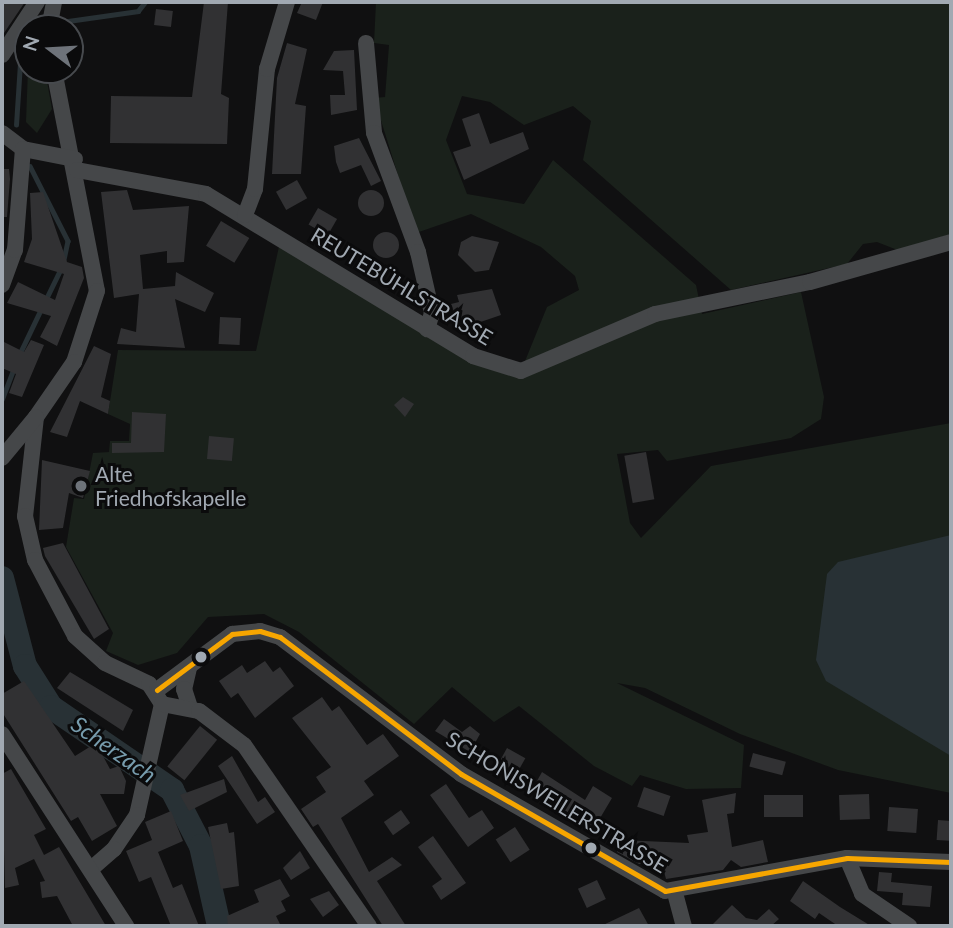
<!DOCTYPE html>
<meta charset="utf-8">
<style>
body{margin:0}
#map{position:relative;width:953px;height:928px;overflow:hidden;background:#101011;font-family:Lato,sans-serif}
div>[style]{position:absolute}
.green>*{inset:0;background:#1a211b}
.water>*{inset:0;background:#283135}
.stream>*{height:4.5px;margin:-2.25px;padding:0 2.25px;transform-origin:2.25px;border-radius:2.25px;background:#283135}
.river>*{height:24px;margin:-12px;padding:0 12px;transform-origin:12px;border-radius:12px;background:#283135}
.building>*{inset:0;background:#313133;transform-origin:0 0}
.round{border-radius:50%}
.street>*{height:16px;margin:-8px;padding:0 8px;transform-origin:8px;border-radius:8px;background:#454749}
.bus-1>*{height:5px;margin:-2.5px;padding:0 2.5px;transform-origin:2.5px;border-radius:2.5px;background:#f7a600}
.dots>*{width:19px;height:19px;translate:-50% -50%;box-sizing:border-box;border:4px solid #0b0b0c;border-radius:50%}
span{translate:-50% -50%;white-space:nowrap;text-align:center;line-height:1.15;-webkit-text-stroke:6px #0b0b0c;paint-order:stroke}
.street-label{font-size:21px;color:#a1a9b2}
.poi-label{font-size:21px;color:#a1a9b2}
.left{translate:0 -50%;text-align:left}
.water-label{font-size:23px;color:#779cad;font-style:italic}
.frame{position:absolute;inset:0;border:4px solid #a1a9b2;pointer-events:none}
.north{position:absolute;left:14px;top:14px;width:70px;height:70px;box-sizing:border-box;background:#0b0b0c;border:2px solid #474a4e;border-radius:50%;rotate:287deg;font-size:19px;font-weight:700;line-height:28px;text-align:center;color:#a1a9b2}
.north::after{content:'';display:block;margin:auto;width:24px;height:32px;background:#6e737a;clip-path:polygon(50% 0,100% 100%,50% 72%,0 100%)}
</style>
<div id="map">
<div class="green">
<div style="clip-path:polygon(376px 2px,951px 2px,951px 234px,900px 251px,877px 242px,863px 244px,847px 264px,731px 290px,583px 160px,591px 121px,573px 106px,524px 125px,490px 102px,462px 96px,446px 140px,467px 194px,524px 204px,553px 160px,696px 285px,702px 314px,801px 292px,824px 397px,821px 419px,791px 438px,667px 461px,658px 450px,617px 454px,630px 523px,641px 538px,711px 466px,951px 423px,951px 793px,838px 770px,740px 734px,645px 688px,617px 683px,744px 745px,741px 788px,686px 789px,640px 775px,632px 786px,594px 766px,519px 706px,494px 722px,452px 687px,414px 724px,299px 632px,264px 614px,208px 617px,177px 653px,138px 665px,106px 651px,113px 633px,66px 547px,74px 498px,84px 499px,93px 453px,109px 452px,110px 441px,129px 441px,130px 424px,108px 414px,118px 350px,256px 351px,280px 242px,427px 329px,521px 371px,547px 307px,579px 290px,575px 276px,541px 247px,471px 214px,416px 233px,374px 98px,385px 97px,389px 45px,374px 43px)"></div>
<div style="clip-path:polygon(28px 69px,45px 70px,52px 109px,37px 133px,26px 122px)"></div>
</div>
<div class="water">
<div style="clip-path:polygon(951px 535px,951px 756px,826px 681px,816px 660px,827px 574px,838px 562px)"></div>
</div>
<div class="stream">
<div style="left:54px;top:23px;width:85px;rotate:-8.1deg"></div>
<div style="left:138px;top:11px;width:11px;rotate:-52deg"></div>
<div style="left:16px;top:125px;width:62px;rotate:-86.3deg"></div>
<div style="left:20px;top:63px;width:21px;rotate:-67deg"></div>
<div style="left:30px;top:166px;width:84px;rotate:63.1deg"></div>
<div style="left:68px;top:241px;width:19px;rotate:102deg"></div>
<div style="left:45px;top:301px;width:37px;rotate:-64deg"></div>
<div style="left:19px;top:355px;width:51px;rotate:-64.4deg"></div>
<div style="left:2px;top:399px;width:31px;rotate:-69deg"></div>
</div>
<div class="river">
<div style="left:2px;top:578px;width:91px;rotate:75.4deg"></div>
<div style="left:25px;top:666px;width:49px;rotate:57.6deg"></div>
<div style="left:51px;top:707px;width:147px;rotate:34.4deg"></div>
<div style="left:172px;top:790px;width:63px;rotate:62.6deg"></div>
<div style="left:201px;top:846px;width:82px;rotate:77.3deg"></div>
</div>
<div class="building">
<div style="clip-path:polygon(2px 2px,25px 2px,2px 36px)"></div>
<div style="clip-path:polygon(204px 2px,228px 2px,221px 94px,229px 98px,227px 144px,110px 143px,111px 96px,192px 97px)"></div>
<div style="clip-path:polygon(302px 2px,323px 2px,316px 20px,297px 13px)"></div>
<div style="left:156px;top:9px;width:17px;height:16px;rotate:7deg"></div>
<div style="clip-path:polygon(287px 43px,307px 49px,295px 104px,306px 106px,301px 174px,272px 174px,277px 78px)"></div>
<div style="clip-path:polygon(354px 50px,357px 110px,331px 115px,330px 95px,345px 95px,343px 71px,323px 70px,334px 51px)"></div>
<div style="clip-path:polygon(479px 113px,490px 144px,523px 132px,529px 149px,464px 180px,453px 152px,471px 146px,462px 119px)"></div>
<div style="clip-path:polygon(359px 138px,381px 181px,371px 186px,361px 165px,340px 173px,336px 162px,334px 146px)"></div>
<div style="clip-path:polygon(2px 169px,9px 169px,10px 179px,7px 217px,2px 217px)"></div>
<div style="left:297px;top:180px;width:21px;height:24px;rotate:61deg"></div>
<div style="clip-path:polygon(127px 190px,133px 210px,189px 206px,184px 262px,167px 263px,167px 251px,140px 255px,143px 289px,175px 286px,176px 272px,214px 293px,205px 312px,175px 299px,185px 348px,117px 344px,121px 328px,136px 332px,139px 294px,114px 298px,101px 192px)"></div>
<div class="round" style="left:358px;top:190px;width:26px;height:26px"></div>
<div style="clip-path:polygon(43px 192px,67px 262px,82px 267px,84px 278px,57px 346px,40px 337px,51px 316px,7px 303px,18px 282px,55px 300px,64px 274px,24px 262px,32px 239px,30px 193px)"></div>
<div style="left:318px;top:208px;width:22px;height:19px;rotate:30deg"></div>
<div style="left:221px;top:221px;width:33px;height:29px;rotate:31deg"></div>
<div class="round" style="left:373px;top:232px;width:26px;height:26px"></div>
<div style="clip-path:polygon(472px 236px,499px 242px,489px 270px,475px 272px,458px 255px,461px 242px)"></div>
<div style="clip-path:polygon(492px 289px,501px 315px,460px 329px,451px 304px,459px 302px,457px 295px)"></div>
<div style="left:220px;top:317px;width:21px;height:27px;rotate:3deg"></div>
<div style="clip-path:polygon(31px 340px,44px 345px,22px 397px,9px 393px,16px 374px,2px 368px,2px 341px,24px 352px)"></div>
<div style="clip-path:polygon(94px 346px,111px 354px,101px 397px,110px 401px,108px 414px,80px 401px,67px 437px,50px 432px)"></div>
<div style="clip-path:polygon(403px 397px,414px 404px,405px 417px,394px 405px)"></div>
<div style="clip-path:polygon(132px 412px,166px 414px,164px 452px,112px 453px,112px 443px,131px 443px)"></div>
<div style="left:209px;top:436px;width:25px;height:23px;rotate:5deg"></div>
<div style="left:646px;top:452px;width:48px;height:22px;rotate:80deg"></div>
<div style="clip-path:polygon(42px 460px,90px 471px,83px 498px,69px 493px,63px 528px,39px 530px)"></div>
<div style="clip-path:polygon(63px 543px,109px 629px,94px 639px,45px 556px,43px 548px)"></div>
<div style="clip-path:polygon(265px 661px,273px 672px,280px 667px,294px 686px,255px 718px,238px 693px,231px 698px,219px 681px,242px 665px,247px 673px)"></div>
<div style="clip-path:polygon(70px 672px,133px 710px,123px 731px,57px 688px)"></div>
<div style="clip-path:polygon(24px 681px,75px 756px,96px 743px,110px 769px,119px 766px,126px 781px,124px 794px,100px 794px,117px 826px,92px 841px,78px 817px,71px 821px,2px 712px,2px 694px)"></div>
<div style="clip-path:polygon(322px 697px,332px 711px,339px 706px,367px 745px,383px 734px,399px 756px,364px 781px,374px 795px,341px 818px,369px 872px,392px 857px,402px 865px,377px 881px,406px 926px,383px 926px,318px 824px,313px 827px,301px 809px,326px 792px,316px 777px,331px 767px,292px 718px)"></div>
<div style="clip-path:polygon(444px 719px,462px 732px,470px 726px,480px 734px,470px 752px,435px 731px)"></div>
<div style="left:200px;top:726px;width:22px;height:52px;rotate:39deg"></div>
<div style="left:507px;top:748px;width:21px;height:23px;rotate:29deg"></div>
<div style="left:753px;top:753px;width:34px;height:14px;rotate:15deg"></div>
<div style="clip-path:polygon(232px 756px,258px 802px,265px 797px,275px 812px,257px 824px,218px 766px)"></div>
<div style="clip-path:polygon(11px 769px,46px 829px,34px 835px,44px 855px,59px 847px,106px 926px,73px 926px,57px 896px,42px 898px,40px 882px,45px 881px,34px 859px,15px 868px,19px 885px,5px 888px,2px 774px)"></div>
<div style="clip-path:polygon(542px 772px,585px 800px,593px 786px,612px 798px,593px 830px,533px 788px)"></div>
<div style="clip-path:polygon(224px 779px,227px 792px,189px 811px,180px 795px)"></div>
<div style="clip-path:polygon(446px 784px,469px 818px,482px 810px,494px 828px,468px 847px,430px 795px)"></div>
<div style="left:644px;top:787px;width:28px;height:21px;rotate:19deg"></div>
<div style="clip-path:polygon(736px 793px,734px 813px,727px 814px,732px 847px,763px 840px,768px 862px,741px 867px,731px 860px,723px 870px,666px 879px,662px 864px,639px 864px,617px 852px,621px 840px,689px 843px,687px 835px,708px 832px,702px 800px)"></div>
<div style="left:869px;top:794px;width:25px;height:30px;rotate:88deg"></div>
<div style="left:764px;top:795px;width:39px;height:22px"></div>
<div style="left:889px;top:807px;width:29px;height:24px;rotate:4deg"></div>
<div style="left:401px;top:810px;width:16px;height:21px;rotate:55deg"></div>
<div style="clip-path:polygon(171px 811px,183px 841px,158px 852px,173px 888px,182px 884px,199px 926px,171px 926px,151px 877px,139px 882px,126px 851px,152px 840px,145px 822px)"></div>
<div style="left:938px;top:820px;width:13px;height:20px;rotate:4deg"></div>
<div style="clip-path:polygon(227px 823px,229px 833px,234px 832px,239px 886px,221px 889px,208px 827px)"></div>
<div style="left:515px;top:827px;width:27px;height:23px;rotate:57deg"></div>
<div style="clip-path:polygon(433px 836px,466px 883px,441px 900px,432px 886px,442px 879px,418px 847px)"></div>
<div style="clip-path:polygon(300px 851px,310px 868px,291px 880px,283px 868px)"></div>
<div style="clip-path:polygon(879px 872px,892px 873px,891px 882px,932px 886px,930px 907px,902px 905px,903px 893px,877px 891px)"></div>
<div style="clip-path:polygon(280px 879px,290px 896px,281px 901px,286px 911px,276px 916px,281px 926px,228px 926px,227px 916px,259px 902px,254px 890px)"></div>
<div style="left:597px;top:880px;width:21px;height:21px;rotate:65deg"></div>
<div style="clip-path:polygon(803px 881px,840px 907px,871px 926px,838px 926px,819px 913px,815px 919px,790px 901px)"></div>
<div style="clip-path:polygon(329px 891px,339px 905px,323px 917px,310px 899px)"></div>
<div style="clip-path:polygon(732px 905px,746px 918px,757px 920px,769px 909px,779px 919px,771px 926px,711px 926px)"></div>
<div style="clip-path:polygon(639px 908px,649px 926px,601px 926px)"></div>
</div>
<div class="street">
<div style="left:49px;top:28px;width:26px;rotate:-79deg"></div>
<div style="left:366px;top:43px;width:90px;rotate:84.9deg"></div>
<div style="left:374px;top:133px;width:127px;rotate:69.7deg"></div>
<div style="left:418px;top:252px;width:63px;rotate:77.1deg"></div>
<div style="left:432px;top:313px;width:17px;rotate:107deg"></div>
<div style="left:2px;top:55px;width:64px;rotate:-56.6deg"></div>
<div style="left:54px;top:70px;width:225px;rotate:79deg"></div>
<div style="left:97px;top:291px;width:75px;rotate:107.9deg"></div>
<div style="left:74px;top:362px;width:67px;rotate:124.6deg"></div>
<div style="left:36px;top:417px;width:100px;rotate:96.3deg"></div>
<div style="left:25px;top:516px;width:45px;rotate:77.2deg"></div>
<div style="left:35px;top:560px;width:86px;rotate:62.2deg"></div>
<div style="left:75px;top:636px;width:40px;rotate:42deg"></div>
<div style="left:105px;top:663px;width:49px;rotate:25.5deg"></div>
<div style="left:149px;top:684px;width:24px;rotate:57deg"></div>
<div style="left:162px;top:704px;width:114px;rotate:102.7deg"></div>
<div style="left:137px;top:815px;width:41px;rotate:124.1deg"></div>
<div style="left:114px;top:849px;width:30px;rotate:139deg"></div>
<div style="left:2px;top:133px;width:26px;rotate:37deg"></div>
<div style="left:23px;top:149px;width:53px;rotate:10.9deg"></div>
<div style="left:77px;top:170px;width:131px;rotate:10.5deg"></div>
<div style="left:206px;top:194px;width:312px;rotate:31.2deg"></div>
<div style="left:473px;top:356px;width:50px;rotate:17.4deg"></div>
<div style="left:521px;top:371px;width:146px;rotate:-23deg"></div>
<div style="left:655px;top:314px;width:158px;rotate:-11.7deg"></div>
<div style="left:810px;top:282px;width:147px;rotate:-15.8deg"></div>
<div style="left:245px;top:215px;width:28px;rotate:-69deg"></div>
<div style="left:255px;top:189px;width:121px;rotate:-84.3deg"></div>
<div style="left:267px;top:69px;width:70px;rotate:-73.4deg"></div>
<div style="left:2px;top:285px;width:37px;rotate:-70deg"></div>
<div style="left:15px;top:250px;width:101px;rotate:-85.5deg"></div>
<div style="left:2px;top:458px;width:53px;rotate:-50.3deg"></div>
<div style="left:189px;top:668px;width:22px;rotate:103deg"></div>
<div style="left:184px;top:689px;width:19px;rotate:72deg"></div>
<div style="left:157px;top:690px;width:94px;rotate:-36.7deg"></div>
<div style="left:232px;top:634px;width:28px;rotate:-6deg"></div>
<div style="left:260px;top:631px;width:21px;rotate:17deg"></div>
<div style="left:280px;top:637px;width:227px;rotate:37.1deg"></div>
<div style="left:461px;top:774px;width:235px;rotate:29.8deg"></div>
<div style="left:665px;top:891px;width:185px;rotate:-10.3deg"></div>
<div style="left:847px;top:858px;width:104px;rotate:2.2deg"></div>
<div style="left:162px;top:704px;width:38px;rotate:11deg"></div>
<div style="left:199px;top:711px;width:56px;rotate:37.1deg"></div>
<div style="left:244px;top:745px;width:220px;rotate:55.4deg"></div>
<div style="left:2px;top:734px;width:229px;rotate:57.1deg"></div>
<div style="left:847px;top:858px;width:39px;rotate:67deg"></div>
<div style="left:862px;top:894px;width:57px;rotate:34.2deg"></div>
<div style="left:675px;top:893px;width:34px;rotate:75deg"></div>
</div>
<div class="bus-1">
<div style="left:157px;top:690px;width:94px;rotate:-36.7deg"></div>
<div style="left:232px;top:634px;width:28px;rotate:-6deg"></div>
<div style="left:260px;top:631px;width:21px;rotate:17deg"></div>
<div style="left:280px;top:637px;width:227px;rotate:37.1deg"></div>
<div style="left:461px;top:774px;width:235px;rotate:29.8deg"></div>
<div style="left:665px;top:891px;width:185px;rotate:-10.3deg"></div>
<div style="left:847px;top:858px;width:104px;rotate:2.2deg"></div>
</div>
<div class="dots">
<div style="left:81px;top:486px;background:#6e737a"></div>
<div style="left:201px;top:657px;background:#a1a9b2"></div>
<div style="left:591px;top:848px;background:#a1a9b2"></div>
</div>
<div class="street-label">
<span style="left:402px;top:286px;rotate:31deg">REUTEBÜHLSTRASSE</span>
<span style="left:557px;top:802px;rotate:31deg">SCHONISWEILERSTRASSE</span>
</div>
<div class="poi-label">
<span class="left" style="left:95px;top:486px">Alte<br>Friedhofskapelle</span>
</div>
<div class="water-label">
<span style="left:114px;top:749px;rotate:35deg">Scherzach</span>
</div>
<div class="frame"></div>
<div class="north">N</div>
</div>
